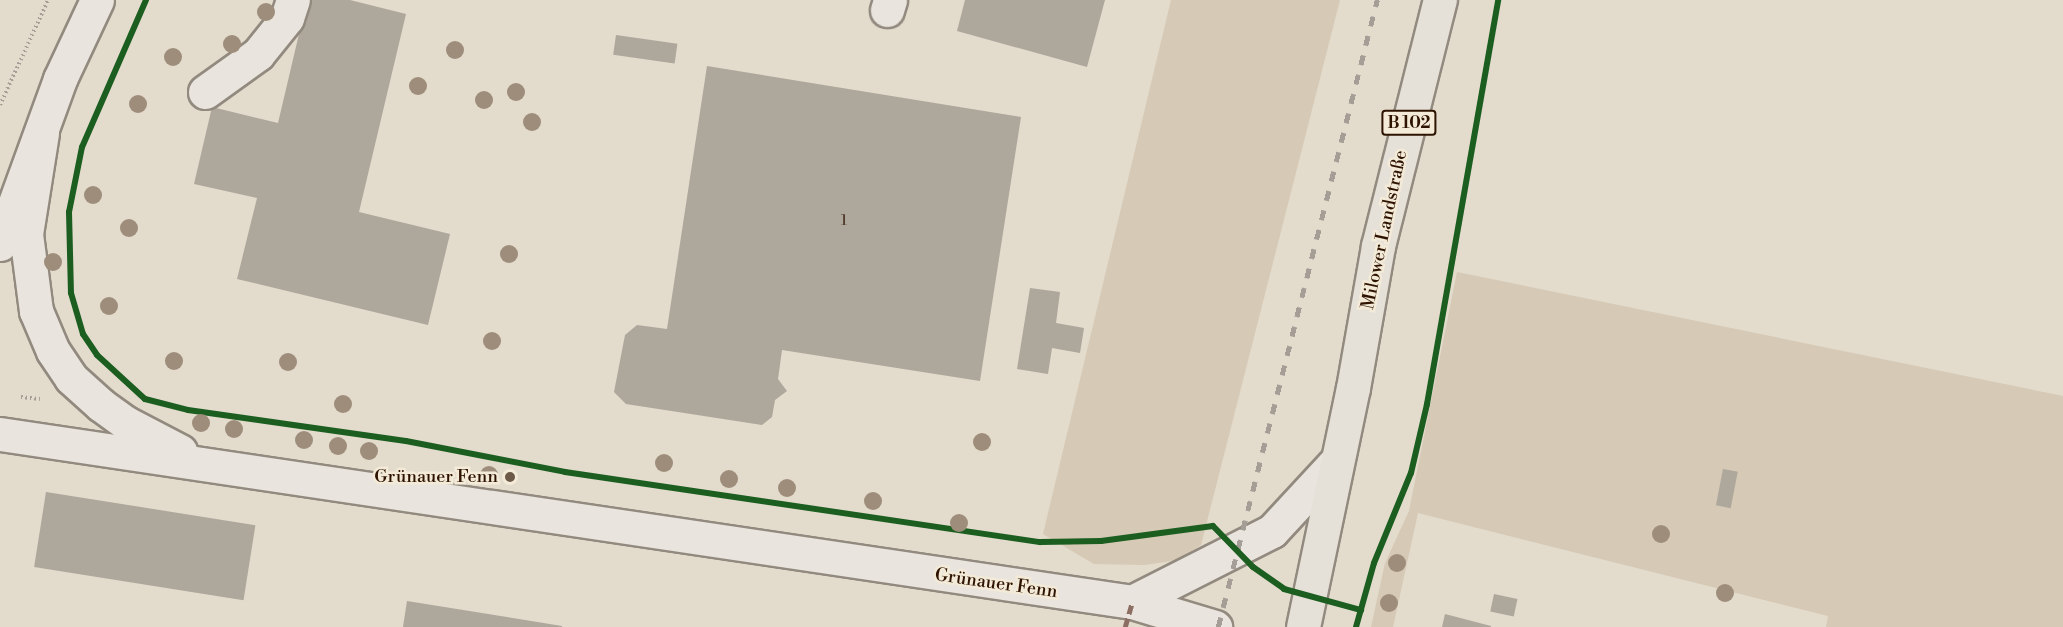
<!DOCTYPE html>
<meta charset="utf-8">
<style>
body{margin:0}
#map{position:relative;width:2063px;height:627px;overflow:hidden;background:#e3dbcc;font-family:"Libre Bodoni",serif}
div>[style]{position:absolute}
.green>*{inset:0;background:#d6c9b5}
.building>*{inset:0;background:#aea79b;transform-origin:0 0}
.path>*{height:4px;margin-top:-2px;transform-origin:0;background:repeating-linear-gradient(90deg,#a49e96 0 1.5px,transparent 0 4.5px)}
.roads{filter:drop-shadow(2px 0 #928a7f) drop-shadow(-2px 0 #928a7f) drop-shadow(0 2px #928a7f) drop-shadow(0 -2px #928a7f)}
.minor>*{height:33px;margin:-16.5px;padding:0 16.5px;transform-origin:16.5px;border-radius:16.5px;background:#e9e5de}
.major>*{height:33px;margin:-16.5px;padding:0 16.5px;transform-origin:16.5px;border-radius:16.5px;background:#e6e1d8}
.rail>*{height:4.5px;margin-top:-2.25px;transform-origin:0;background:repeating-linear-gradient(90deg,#a49e96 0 10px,transparent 0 20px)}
.quiet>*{height:4.5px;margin-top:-2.25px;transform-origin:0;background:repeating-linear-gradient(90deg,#8d6e63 0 9px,transparent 0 13.5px)}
.cycleway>*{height:6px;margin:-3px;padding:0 3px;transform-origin:3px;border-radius:3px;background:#1b5e20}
.trees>*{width:18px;height:18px;margin:-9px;border-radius:50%;background:#9e8d7b}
.dots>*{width:16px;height:16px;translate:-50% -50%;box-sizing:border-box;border:3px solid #f3ead8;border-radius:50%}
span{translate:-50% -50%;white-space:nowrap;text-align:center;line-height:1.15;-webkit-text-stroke:5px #f3ead8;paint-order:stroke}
.number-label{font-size:15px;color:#4e3827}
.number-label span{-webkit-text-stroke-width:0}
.shield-label span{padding:2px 4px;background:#f3ead8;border:2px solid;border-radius:4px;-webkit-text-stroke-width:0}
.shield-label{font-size:16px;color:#2e1300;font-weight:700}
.street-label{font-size:18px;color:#2e1300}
.poi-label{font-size:18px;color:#2e1300}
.right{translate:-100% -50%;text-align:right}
</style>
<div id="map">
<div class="green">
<div style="clip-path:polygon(1171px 0,1340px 0,1201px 545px,1178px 560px,1145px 565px,1094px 564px,1043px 534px)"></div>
<div style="clip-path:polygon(1457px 272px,2063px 396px,2063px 627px,1826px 627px,1828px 616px,1418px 513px,1393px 627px,1371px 627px,1385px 563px,1409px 511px)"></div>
</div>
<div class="building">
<div style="clip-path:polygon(307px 0,350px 0,406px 14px,359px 212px,450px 234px,428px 325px,237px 279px,257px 198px,194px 184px,212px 107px,278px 123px)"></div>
<div style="clip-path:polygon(965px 0,1105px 0,1087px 67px,957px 31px)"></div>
<div style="left:616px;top:35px;width:62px;height:20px;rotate:8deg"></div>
<div style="clip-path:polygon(707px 66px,1021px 117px,980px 381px,782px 350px,778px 379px,787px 391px,775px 400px,772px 417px,762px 425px,626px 404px,614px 392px,625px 335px,637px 325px,667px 329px)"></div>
<div style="clip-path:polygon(1030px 288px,1060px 292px,1056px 323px,1084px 328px,1080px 353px,1052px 348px,1048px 374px,1017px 369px)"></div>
<div style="left:1723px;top:469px;width:15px;height:37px;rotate:11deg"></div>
<div style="left:46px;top:492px;width:212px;height:76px;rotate:9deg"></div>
<div style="left:1494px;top:594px;width:24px;height:18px;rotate:12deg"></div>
<div style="clip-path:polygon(407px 601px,562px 626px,562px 627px,403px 627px)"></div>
<div style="clip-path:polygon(1445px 614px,1491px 626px,1491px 627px,1442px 627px)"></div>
</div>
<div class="path">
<div style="left:0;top:105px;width:115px;rotate:-65.4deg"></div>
<div style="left:21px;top:397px;width:19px;rotate:6deg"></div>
</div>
<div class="roads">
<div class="minor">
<div style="left:887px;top:10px;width:10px;rotate:-73deg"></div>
<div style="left:205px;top:92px;width:65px;rotate:-35.6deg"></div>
<div style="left:258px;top:54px;width:46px;rotate:-51.1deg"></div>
<div style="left:287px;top:18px;width:19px;rotate:-72deg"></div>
<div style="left:42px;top:133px;width:102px;rotate:99deg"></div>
<div style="left:26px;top:234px;width:78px;rotate:82.6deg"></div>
<div style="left:36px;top:311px;width:43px;rotate:67deg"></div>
<div style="left:53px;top:351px;width:32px;rotate:56deg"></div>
<div style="left:71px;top:378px;width:40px;rotate:42deg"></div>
<div style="left:101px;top:405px;width:31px;rotate:36deg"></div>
<div style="left:126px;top:423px;width:61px;rotate:27.4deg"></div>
<div style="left:0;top:244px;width:176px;rotate:-70deg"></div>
<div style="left:60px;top:79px;width:87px;rotate:-64.9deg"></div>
<div style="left:0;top:434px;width:1144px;rotate:8.44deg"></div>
<div style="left:1132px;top:602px;width:87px;rotate:16.8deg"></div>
<div style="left:1132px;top:602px;width:157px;rotate:-26.9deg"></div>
<div style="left:1272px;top:531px;width:94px;rotate:-47.2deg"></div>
</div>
<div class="major">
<div style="left:1303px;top:627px;width:244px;rotate:-78.2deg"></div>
<div style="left:1353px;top:388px;width:144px;rotate:-80deg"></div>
<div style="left:1378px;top:246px;width:254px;rotate:-75.9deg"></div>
</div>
</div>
<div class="rail">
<div style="left:1218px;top:627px;width:647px;rotate:-75.77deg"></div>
</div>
<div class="quiet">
<div style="left:1125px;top:627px;width:26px;rotate:-74deg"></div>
</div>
<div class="cycleway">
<div style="left:146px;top:0;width:160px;rotate:113.5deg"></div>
<div style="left:82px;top:147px;width:66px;rotate:101.3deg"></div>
<div style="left:69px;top:212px;width:81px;rotate:88.6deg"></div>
<div style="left:71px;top:293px;width:43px;rotate:73.7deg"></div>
<div style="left:83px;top:334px;width:25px;rotate:56deg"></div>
<div style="left:97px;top:355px;width:65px;rotate:42.5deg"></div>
<div style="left:145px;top:399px;width:44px;rotate:14.3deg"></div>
<div style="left:188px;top:410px;width:220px;rotate:8.1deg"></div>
<div style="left:406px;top:441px;width:162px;rotate:11deg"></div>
<div style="left:565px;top:472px;width:480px;rotate:8.4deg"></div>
<div style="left:1040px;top:542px;width:61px;rotate:-0.9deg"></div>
<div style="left:1101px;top:541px;width:113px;rotate:-7.6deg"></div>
<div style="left:1213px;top:526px;width:57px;rotate:45.7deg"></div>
<div style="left:1253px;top:567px;width:38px;rotate:35deg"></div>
<div style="left:1284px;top:589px;width:80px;rotate:15.3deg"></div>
<div style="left:1356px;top:627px;width:66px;rotate:-74.3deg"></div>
<div style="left:1374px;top:563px;width:97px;rotate:-67.7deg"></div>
<div style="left:1411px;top:473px;width:71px;rotate:-76.9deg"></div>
<div style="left:1427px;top:404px;width:410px;rotate:-80deg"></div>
</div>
<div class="trees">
<div style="left:266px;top:12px"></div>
<div style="left:232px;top:44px"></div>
<div style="left:455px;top:50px"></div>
<div style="left:173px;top:57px"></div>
<div style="left:418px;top:86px"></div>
<div style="left:516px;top:92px"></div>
<div style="left:484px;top:100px"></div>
<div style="left:138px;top:104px"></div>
<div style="left:532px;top:122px"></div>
<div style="left:93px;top:195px"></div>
<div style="left:129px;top:228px"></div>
<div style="left:509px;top:254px"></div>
<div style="left:53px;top:262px"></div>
<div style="left:109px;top:306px"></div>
<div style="left:492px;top:341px"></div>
<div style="left:174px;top:361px"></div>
<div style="left:288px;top:362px"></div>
<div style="left:343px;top:404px"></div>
<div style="left:201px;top:423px"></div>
<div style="left:234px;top:429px"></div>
<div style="left:304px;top:440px"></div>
<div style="left:982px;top:442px"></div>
<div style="left:338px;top:446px"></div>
<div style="left:369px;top:451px"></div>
<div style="left:664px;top:463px"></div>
<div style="left:489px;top:475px"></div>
<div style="left:729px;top:479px"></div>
<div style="left:787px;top:488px"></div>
<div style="left:873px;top:501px"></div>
<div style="left:959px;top:523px"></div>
<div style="left:1661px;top:534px"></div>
<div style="left:1397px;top:563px"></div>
<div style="left:1725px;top:593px"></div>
<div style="left:1389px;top:603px"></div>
</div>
<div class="dots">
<div style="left:510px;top:477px;background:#6d5947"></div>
</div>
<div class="number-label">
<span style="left:844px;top:221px">1</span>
</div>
<div class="shield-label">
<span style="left:1409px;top:123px">B 102</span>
</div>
<div class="street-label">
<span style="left:1385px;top:230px;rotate:-78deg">Milower Landstraße</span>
<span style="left:996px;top:584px;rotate:8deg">Grünauer Fenn</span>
</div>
<div class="poi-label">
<span class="right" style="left:498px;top:477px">Grünauer Fenn</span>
</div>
</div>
